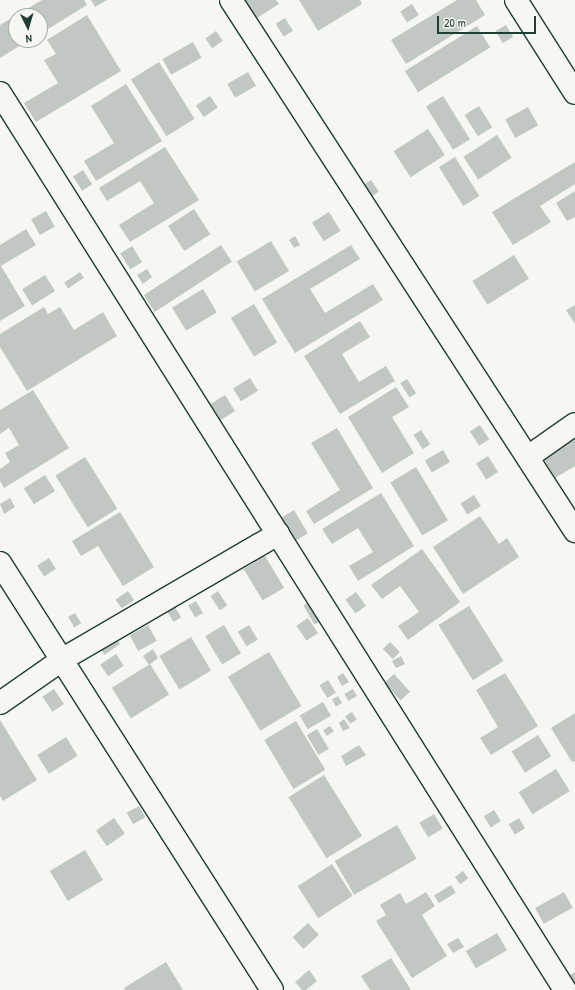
<!DOCTYPE html>
<style>
body{margin:0}
#map{position:relative;width:575px;height:990px;overflow:hidden;background:#f6f6f2;font-family:"Patrick Hand",sans-serif}
div>[style]{position:absolute}
.building>*{inset:0;background:#c1c8c3;transform-origin:0 0}
.roads{filter:drop-shadow(1px 0 #1f3d34) drop-shadow(-1px 0 #1f3d34) drop-shadow(0 1px #1f3d34) drop-shadow(0 -1px #1f3d34)}
.minor>*{height:22px;margin:-11px;padding:0 11px;transform-origin:11px;border-radius:11px;background:#f6f6f2}
span{translate:-50% -50%;white-space:nowrap;text-align:center;line-height:1.15;-webkit-text-stroke:3.5px #f6f6f2;paint-order:stroke}
.north{position:absolute;left:8px;top:8px;width:40px;height:40px;box-sizing:border-box;background:#f6f6f2;border:1px solid #a0aca6;border-radius:50%;rotate:175deg;font-size:11px;font-weight:700;line-height:16px;text-align:center;color:#1f3d34}
.north::after{content:'';display:block;margin:auto;width:14px;height:18px;background:#1f3d34;clip-path:polygon(50% 0,100% 100%,50% 72%,0 100%)}
.scale{position:absolute;left:437px;top:16px;width:99px;height:18px;box-sizing:border-box;border:2px solid #1f3d34;border-top:0;padding-left:5px;font-size:12px;line-height:14px;white-space:nowrap;color:#1f3d34;-webkit-text-stroke:3px #f6f6f2;paint-order:stroke}
</style>
<div id="map">
<div class="building">
<div style="clip-path:polygon(42px 0,84px 0,87px 5px,40px 34px,40px 16px,16px 16px,16px 40px,29px 40px,0 58px,0 25px)"></div>
<div style="clip-path:polygon(91px 0,107px 0,95px 7px)"></div>
<div style="clip-path:polygon(246px 0,276px 0,279px 4px,254px 20px,243px 2px)"></div>
<div style="clip-path:polygon(299px 0,360px 0,362px 4px,318px 31px)"></div>
<div style="clip-path:polygon(457px 0,476px 0,485px 15px,406px 64px,391px 40px)"></div>
<div style="left:412px;top:4px;width:13px;height:14px;rotate:58deg"></div>
<div style="clip-path:polygon(87px 15px,121px 71px,36px 122px,24px 103px,58px 83px,44px 60px,56px 54px,47px 40px)"></div>
<div style="left:285px;top:18px;width:15px;height:11px;rotate:58deg"></div>
<div style="left:506px;top:25px;width:14px;height:12px;rotate:60deg"></div>
<div style="left:477px;top:26px;width:25px;height:85px;rotate:58deg"></div>
<div style="left:216px;top:31px;width:12px;height:13px;rotate:55deg"></div>
<div style="left:193px;top:42px;width:18px;height:35px;rotate:61deg"></div>
<div style="left:159px;top:62px;width:67px;height:33px;rotate:58deg"></div>
<div style="left:248px;top:72px;width:16px;height:24px;rotate:60deg"></div>
<div style="clip-path:polygon(126px 84px,162px 141px,96px 181px,84px 161px,114px 143px,91px 106px)"></div>
<div style="left:210px;top:96px;width:14px;height:17px;rotate:56deg"></div>
<div style="left:443px;top:96px;width:51px;height:20px;rotate:58deg"></div>
<div style="left:479px;top:106px;width:25px;height:17px;rotate:58deg"></div>
<div style="left:528px;top:107px;width:21px;height:26px;rotate:61deg"></div>
<div style="left:428px;top:129px;width:31px;height:41px;rotate:57deg"></div>
<div style="left:497px;top:135px;width:27px;height:40px;rotate:57deg"></div>
<div style="clip-path:polygon(165px 147px,199px 200px,130px 242px,119px 225px,154px 203px,140px 181px,107px 201px,99px 188px)"></div>
<div style="left:455px;top:157px;width:46px;height:19px;rotate:58deg"></div>
<div style="clip-path:polygon(575px 162px,575px 184px,540px 206px,551px 222px,513px 245px,492px 212px)"></div>
<div style="left:83px;top:170px;width:17px;height:12px;rotate:57deg"></div>
<div style="left:371px;top:180px;width:14px;height:14px;rotate:56deg"></div>
<div style="clip-path:polygon(575px 191px,575px 217px,567px 221px,556px 203px)"></div>
<div style="left:194px;top:209px;width:30px;height:31px;rotate:57deg"></div>
<div style="left:46px;top:211px;width:18px;height:17px;rotate:61deg"></div>
<div style="left:329px;top:212px;width:22px;height:20px;rotate:58deg"></div>
<div style="clip-path:polygon(26px 229px,36px 245px,1px 266px,25px 306px,0 321px,0 245px)"></div>
<div style="clip-path:polygon(295px 236px,300px 245px,294px 248px,289px 240px)"></div>
<div style="left:271px;top:241px;width:35px;height:40px;rotate:59deg"></div>
<div style="left:221px;top:245px;width:20px;height:92px;rotate:57deg"></div>
<div style="clip-path:polygon(351px 245px,360px 259px,310px 289px,325px 313px,373px 284px,383px 300px,295px 353px,262px 299px)"></div>
<div style="left:132px;top:246px;width:19px;height:14px;rotate:58deg"></div>
<div style="left:514px;top:255px;width:28px;height:49px;rotate:58deg"></div>
<div style="clip-path:polygon(147px 269px,152px 277px,143px 284px,137px 275px)"></div>
<div style="left:80px;top:272px;width:7px;height:19px;rotate:56deg"></div>
<div style="left:45px;top:275px;width:19px;height:27px;rotate:58deg"></div>
<div style="left:203px;top:289px;width:27px;height:36px;rotate:59deg"></div>
<div style="left:254px;top:304px;width:45px;height:27px;rotate:59deg"></div>
<div style="clip-path:polygon(575px 305px,575px 324px,566px 310px)"></div>
<div style="clip-path:polygon(44px 307px,48px 314px,60px 307px,74px 330px,103px 312px,117px 336px,27px 391px,0 347px,0 334px)"></div>
<div style="clip-path:polygon(360px 321px,370px 337px,342px 354px,359px 382px,386px 366px,395px 381px,340px 414px,304px 356px)"></div>
<div style="left:250px;top:378px;width:15px;height:20px;rotate:58deg"></div>
<div style="left:407px;top:379px;width:17px;height:8px;rotate:57deg"></div>
<div style="clip-path:polygon(396px 387px,409px 407px,392px 417px,414px 453px,382px 473px,348px 417px)"></div>
<div style="clip-path:polygon(33px 390px,69px 448px,4px 488px,0 481px,0 469px,10px 462px,5px 453px,19px 445px,9px 428px,0 434px,0 410px)"></div>
<div style="left:225px;top:395px;width:19px;height:18px;rotate:58deg"></div>
<div style="left:480px;top:425px;width:17px;height:12px;rotate:57deg"></div>
<div style="clip-path:polygon(337px 428px,373px 488px,314px 524px,306px 511px,340px 490px,311px 443px)"></div>
<div style="left:421px;top:430px;width:17px;height:9px;rotate:57deg"></div>
<div style="clip-path:polygon(575px 434px,575px 466px,555px 478px,541px 454px)"></div>
<div style="left:443px;top:450px;width:14px;height:21px;rotate:60deg"></div>
<div style="left:488px;top:456px;width:19px;height:14px;rotate:58deg"></div>
<div style="left:85px;top:457px;width:61px;height:35px;rotate:58deg"></div>
<div style="left:416px;top:467px;width:62px;height:30px;rotate:59deg"></div>
<div style="left:45px;top:475px;width:19px;height:25px;rotate:58deg"></div>
<div style="clip-path:polygon(381px 493px,414px 546px,358px 581px,349px 566px,373px 552px,358px 528px,332px 544px,322px 529px)"></div>
<div style="left:474px;top:495px;width:13px;height:16px;rotate:58deg"></div>
<div style="clip-path:polygon(10px 498px,15px 507px,4px 514px,0 504px)"></div>
<div style="left:294px;top:510px;width:27px;height:19px;rotate:59deg"></div>
<div style="clip-path:polygon(120px 512px,154px 567px,123px 586px,98px 546px,81px 556px,72px 541px)"></div>
<div style="clip-path:polygon(480px 516px,499px 544px,507px 538px,519px 557px,463px 594px,433px 547px)"></div>
<div style="clip-path:polygon(422px 549px,460px 602px,408px 640px,398px 626px,419px 612px,400px 586px,382px 599px,371px 585px)"></div>
<div style="left:265px;top:556px;width:37px;height:25px;rotate:59deg"></div>
<div style="left:49px;top:558px;width:13px;height:14px;rotate:58deg"></div>
<div style="left:128px;top:591px;width:11px;height:15px;rotate:56deg"></div>
<div style="left:218px;top:591px;width:17px;height:9px;rotate:57deg"></div>
<div style="left:356px;top:592px;width:17px;height:13px;rotate:54deg"></div>
<div style="left:313px;top:600px;width:22px;height:11px;rotate:60deg"></div>
<div style="left:196px;top:601px;width:14px;height:9px;rotate:60deg"></div>
<div style="left:469px;top:606px;width:65px;height:36px;rotate:58deg"></div>
<div style="left:175px;top:607px;width:12px;height:9px;rotate:59deg"></div>
<div style="left:75px;top:613px;width:12px;height:8px;rotate:59deg"></div>
<div style="left:308px;top:618px;width:18px;height:14px;rotate:56deg"></div>
<div style="left:148px;top:625px;width:18px;height:21px;rotate:61deg"></div>
<div style="left:224px;top:625px;width:33px;height:22px;rotate:59deg"></div>
<div style="left:249px;top:625px;width:17px;height:13px;rotate:59deg"></div>
<div style="left:114px;top:635px;width:11px;height:19px;rotate:56deg"></div>
<div style="left:191px;top:637px;width:39px;height:37px;rotate:59deg"></div>
<div style="left:390px;top:642px;width:14px;height:10px;rotate:45deg"></div>
<div style="clip-path:polygon(153px 649px,158px 658px,149px 665px,143px 656px)"></div>
<div style="left:269px;top:652px;width:63px;height:48px;rotate:59deg"></div>
<div style="left:116px;top:654px;width:14px;height:19px;rotate:56deg"></div>
<div style="clip-path:polygon(401px 656px,405px 664px,396px 668px,392px 661px)"></div>
<div style="left:150px;top:664px;width:36px;height:45px;rotate:58deg"></div>
<div style="clip-path:polygon(343px 673px,349px 682px,342px 686px,337px 677px)"></div>
<div style="clip-path:polygon(505px 673px,538px 726px,491px 755px,480px 738px,498px 727px,476px 690px)"></div>
<div style="left:394px;top:674px;width:24px;height:13px;rotate:48deg"></div>
<div style="left:328px;top:680px;width:15px;height:10px;rotate:58deg"></div>
<div style="left:54px;top:689px;width:18px;height:14px;rotate:56deg"></div>
<div style="left:353px;top:689px;width:8px;height:10px;rotate:60deg"></div>
<div style="left:338px;top:696px;width:8px;height:7px;rotate:60deg"></div>
<div style="left:323px;top:702px;width:16px;height:27px;rotate:60deg"></div>
<div style="left:352px;top:712px;width:9px;height:8px;rotate:58deg"></div>
<div style="clip-path:polygon(575px 713px,575px 761px,572px 762px,551px 728px)"></div>
<div style="clip-path:polygon(344px 719px,350px 728px,343px 731px,339px 723px)"></div>
<div style="clip-path:polygon(0 720px,37px 780px,3px 801px,0 796px)"></div>
<div style="left:296px;top:721px;width:57px;height:37px;rotate:59deg"></div>
<div style="clip-path:polygon(330px 726px,334px 731px,327px 736px,323px 730px)"></div>
<div style="left:317px;top:729px;width:23px;height:12px;rotate:59deg"></div>
<div style="left:538px;top:735px;width:25px;height:31px;rotate:58deg"></div>
<div style="left:66px;top:737px;width:22px;height:34px;rotate:58deg"></div>
<div style="clip-path:polygon(359px 745px,366px 755px,346px 766px,341px 756px)"></div>
<div style="left:556px;top:769px;width:26px;height:44px;rotate:58deg"></div>
<div style="left:324px;top:775px;width:72px;height:42px;rotate:58deg"></div>
<div style="left:139px;top:806px;width:13px;height:14px;rotate:61deg"></div>
<div style="left:494px;top:810px;width:13px;height:12px;rotate:58deg"></div>
<div style="left:434px;top:814px;width:17px;height:17px;rotate:59deg"></div>
<div style="left:114px;top:818px;width:19px;height:22px;rotate:55deg"></div>
<div style="left:519px;top:818px;width:12px;height:12px;rotate:59deg"></div>
<div style="left:397px;top:825px;width:39px;height:72px;rotate:60deg"></div>
<div style="left:85px;top:850px;width:35px;height:41px;rotate:59deg"></div>
<div style="left:332px;top:864px;width:38px;height:41px;rotate:57deg"></div>
<div style="left:463px;top:871px;width:9px;height:10px;rotate:54deg"></div>
<div style="left:451px;top:885px;width:9px;height:20px;rotate:58deg"></div>
<div style="clip-path:polygon(426px 892px,435px 906px,422px 915px,447px 956px,412px 978px,376px 921px,386px 915px,380px 905px,400px 893px,406px 904px)"></div>
<div style="left:564px;top:892px;width:18px;height:33px;rotate:61deg"></div>
<div style="left:308px;top:923px;width:16px;height:21px;rotate:47deg"></div>
<div style="left:497px;top:933px;width:20px;height:36px;rotate:60deg"></div>
<div style="clip-path:polygon(458px 938px,464px 947px,453px 953px,447px 944px)"></div>
<div style="clip-path:polygon(391px 958px,411px 990px,370px 990px,361px 976px)"></div>
<div style="clip-path:polygon(166px 962px,183px 990px,125px 990px,124px 988px)"></div>
<div style="clip-path:polygon(309px 970px,317px 981px,306px 990px,302px 990px,295px 982px)"></div>
<div style="clip-path:polygon(575px 972px,575px 983px,570px 975px)"></div>
</div>
<div class="roads">
<div class="minor">
<div style="left:231px;top:0;width:633px;rotate:57.06deg"></div>
<div style="left:516px;top:0;width:110px;rotate:57.6deg"></div>
<div style="left:0;top:93px;width:1060px;rotate:57.79deg"></div>
<div style="left:528px;top:457px;width:57px;rotate:-35.1deg"></div>
<div style="left:0;top:563px;width:506px;rotate:57.5deg"></div>
<div style="left:0;top:703px;width:77px;rotate:-34.9deg"></div>
<div style="left:63px;top:659px;width:249px;rotate:-30.2deg"></div>
</div>
</div>
<div class="north">N</div>
<div class="scale">20 m</div>
</div>
